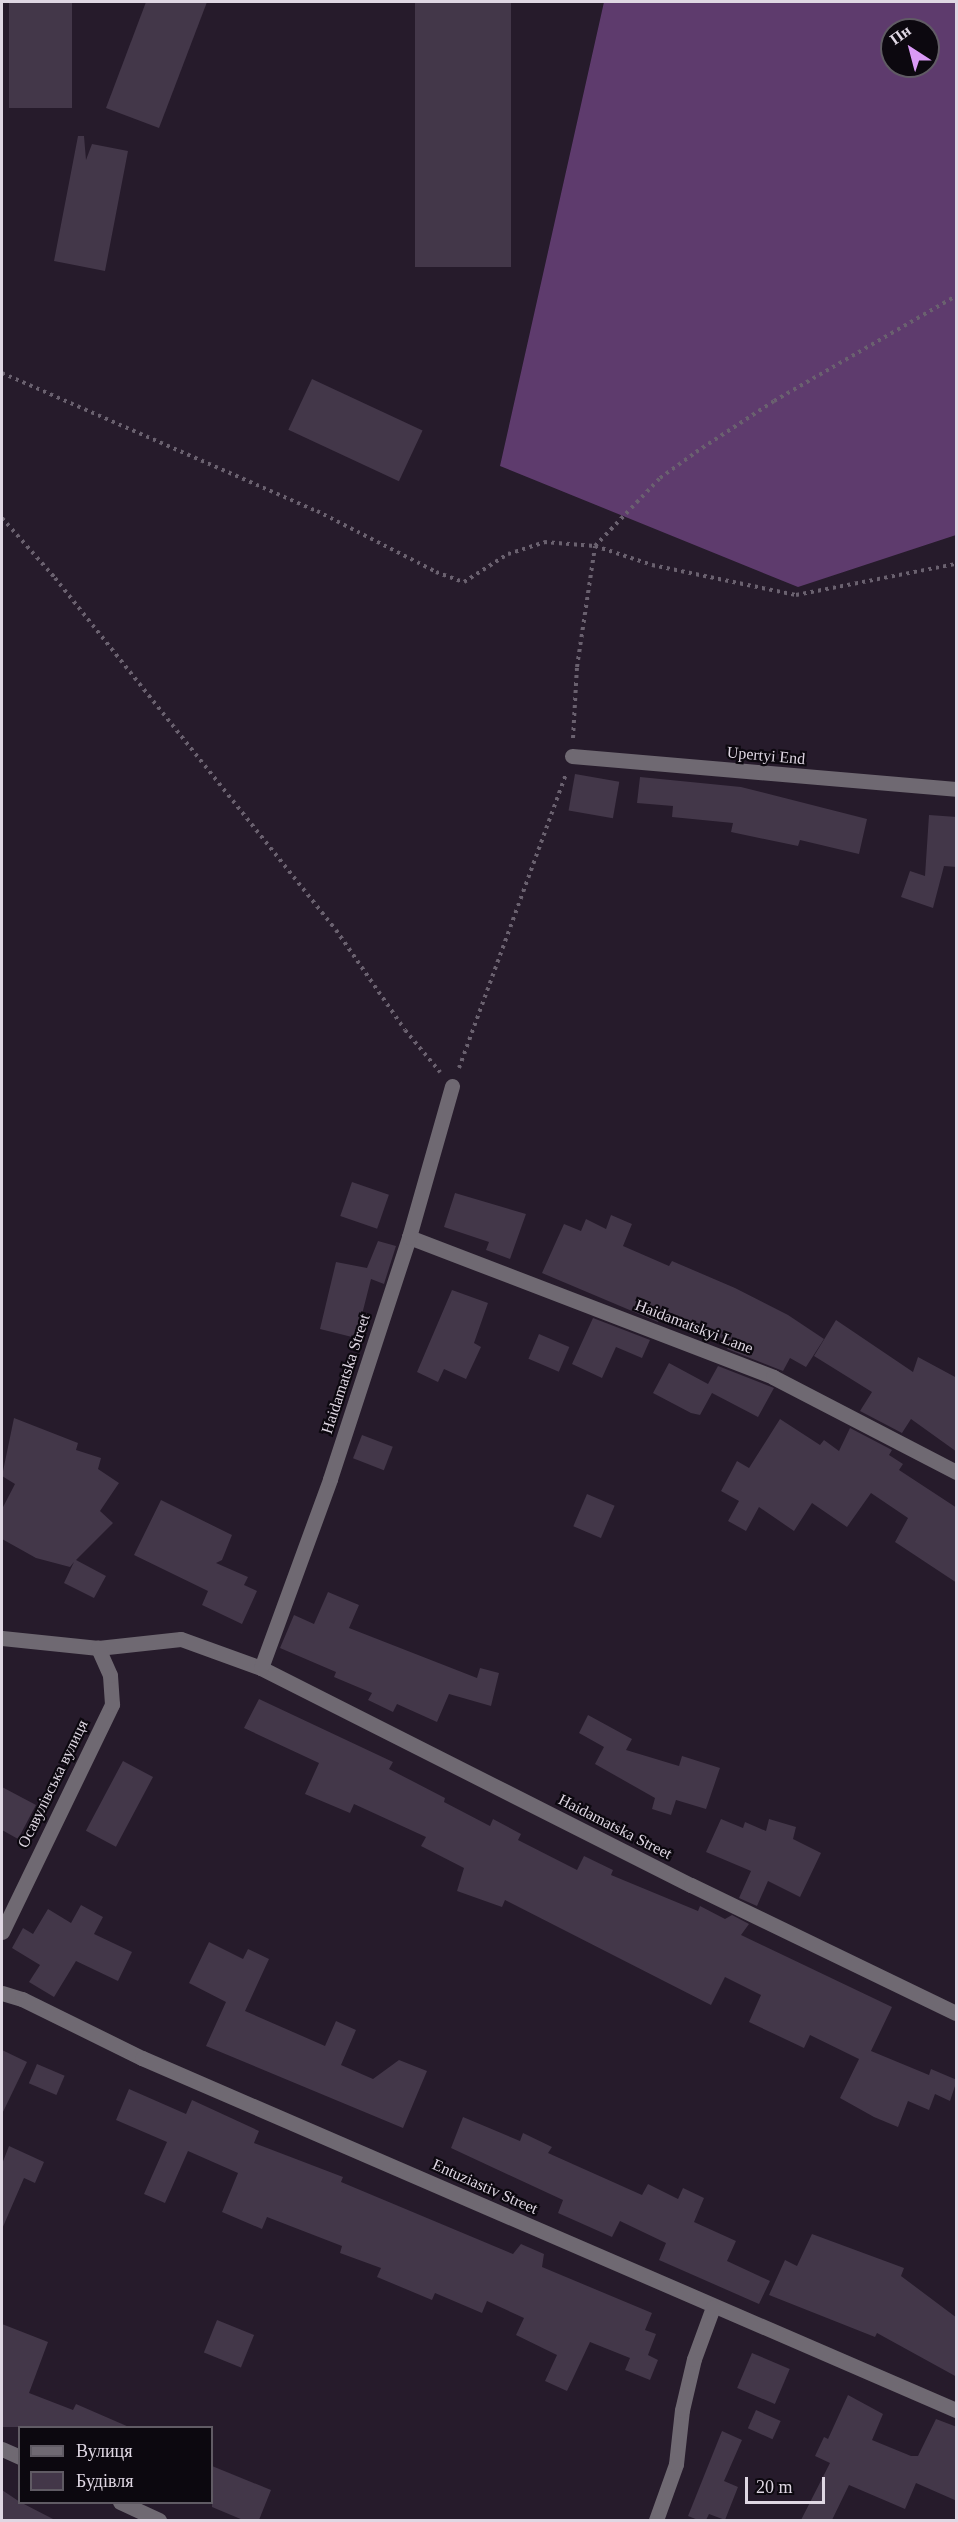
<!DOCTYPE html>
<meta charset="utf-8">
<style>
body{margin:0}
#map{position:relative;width:958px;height:2522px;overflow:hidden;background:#261b2b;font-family:Georgia,serif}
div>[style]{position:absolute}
.forest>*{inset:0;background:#5e3b6d}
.building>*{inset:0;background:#433749;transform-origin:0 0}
.path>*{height:4px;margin-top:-2px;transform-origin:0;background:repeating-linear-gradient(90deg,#6a616f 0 3px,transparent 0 7.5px)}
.minor>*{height:15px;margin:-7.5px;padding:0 7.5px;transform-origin:7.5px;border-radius:7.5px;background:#6f6972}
span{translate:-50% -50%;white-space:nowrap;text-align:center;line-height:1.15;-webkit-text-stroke:4.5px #0c080f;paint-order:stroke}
.street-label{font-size:16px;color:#dfd7e3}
.frame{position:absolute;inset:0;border:3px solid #dfd7e3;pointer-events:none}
.legend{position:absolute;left:18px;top:2426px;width:195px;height:78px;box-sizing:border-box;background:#0c080f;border:2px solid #605b64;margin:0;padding:8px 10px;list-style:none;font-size:18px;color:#dfd7e3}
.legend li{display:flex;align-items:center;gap:12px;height:30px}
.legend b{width:30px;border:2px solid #605b64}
.north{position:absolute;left:880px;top:18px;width:60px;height:60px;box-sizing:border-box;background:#0c080f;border:2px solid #605b64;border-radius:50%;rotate:324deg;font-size:16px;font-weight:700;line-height:24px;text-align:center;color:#dfd7e3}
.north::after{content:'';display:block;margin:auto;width:21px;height:27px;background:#da9af6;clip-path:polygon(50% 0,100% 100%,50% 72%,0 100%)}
.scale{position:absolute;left:745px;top:2477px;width:80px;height:27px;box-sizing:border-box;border:3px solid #dfd7e3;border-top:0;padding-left:8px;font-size:18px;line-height:21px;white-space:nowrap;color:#dfd7e3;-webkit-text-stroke:4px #0c080f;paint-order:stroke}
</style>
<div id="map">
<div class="forest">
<div style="clip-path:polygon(evenodd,604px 2px,956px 2px,956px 535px,798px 587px,500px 466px,604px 2px,892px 30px,928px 30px,928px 66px,892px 66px,892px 30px)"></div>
</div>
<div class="building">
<div style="left:9px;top:2px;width:63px;height:106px"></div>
<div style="clip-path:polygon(146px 2px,207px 2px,159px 128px,106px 108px)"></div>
<div style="left:415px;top:2px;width:96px;height:265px"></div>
<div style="clip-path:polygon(78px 136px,84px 136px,86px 160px,92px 144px,128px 151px,105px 271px,54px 261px)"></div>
<div style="left:312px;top:379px;width:122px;height:56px;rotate:25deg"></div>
<div style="left:575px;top:774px;width:45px;height:37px;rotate:10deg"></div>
<div style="clip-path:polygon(640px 777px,741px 787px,867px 819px,859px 854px,800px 840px,798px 846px,731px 832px,733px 823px,672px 817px,673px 806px,637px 803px)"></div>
<div style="clip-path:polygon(929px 815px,957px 817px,957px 867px,944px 866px,933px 908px,901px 897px,910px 871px,925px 876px)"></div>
<div style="left:352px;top:1182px;width:39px;height:36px;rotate:19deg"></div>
<div style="clip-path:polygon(455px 1193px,526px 1214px,510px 1259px,486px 1250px,489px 1242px,444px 1227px)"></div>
<div style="clip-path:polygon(611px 1215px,632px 1224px,623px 1246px,669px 1266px,672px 1261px,735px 1288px,788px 1315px,824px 1339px,806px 1367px,790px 1358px,783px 1371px,727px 1349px,731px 1342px,662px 1313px,658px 1322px,542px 1273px,564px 1224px,581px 1231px,586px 1219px,606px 1229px)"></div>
<div style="clip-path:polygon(378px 1241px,396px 1246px,384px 1284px,371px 1279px,356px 1338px,320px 1329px,336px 1262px,367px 1268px)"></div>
<div style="clip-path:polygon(452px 1290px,488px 1303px,474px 1343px,481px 1347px,466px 1379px,444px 1369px,438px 1382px,417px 1372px)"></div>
<div style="clip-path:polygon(593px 1318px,650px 1340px,642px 1358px,616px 1347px,602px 1378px,572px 1364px)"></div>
<div style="clip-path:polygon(836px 1320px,913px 1372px,918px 1357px,957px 1378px,957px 1452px,911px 1419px,902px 1433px,860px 1411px,872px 1392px,814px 1356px)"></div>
<div style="left:539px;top:1334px;width:33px;height:27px;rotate:23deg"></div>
<div style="clip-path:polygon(669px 1363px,708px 1384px,718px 1366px,774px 1388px,758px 1417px,712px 1393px,700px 1415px,691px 1413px,653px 1393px)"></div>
<div style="clip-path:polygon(14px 1418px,78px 1443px,76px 1450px,101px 1458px,98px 1469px,119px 1483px,100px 1511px,113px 1523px,76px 1560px,106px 1576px,94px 1598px,64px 1583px,74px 1562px,70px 1567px,36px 1558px,2px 1539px,2px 1509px,15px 1484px,2px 1476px)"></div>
<div style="clip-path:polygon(780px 1419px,820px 1445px,824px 1440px,839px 1451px,850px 1428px,892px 1450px,889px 1455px,903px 1464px,899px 1470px,957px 1508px,957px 1583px,895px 1542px,908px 1518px,871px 1493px,847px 1527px,812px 1503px,794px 1531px,759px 1507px,746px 1531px,728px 1521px,739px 1501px,721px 1491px,737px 1461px,749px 1468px)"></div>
<div style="left:362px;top:1435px;width:33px;height:25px;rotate:21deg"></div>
<div style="left:587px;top:1494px;width:30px;height:35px;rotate:23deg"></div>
<div style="clip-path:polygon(161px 1500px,232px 1535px,222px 1560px,216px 1563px,248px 1577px,244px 1585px,257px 1591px,242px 1624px,202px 1605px,208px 1591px,134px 1555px)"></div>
<div style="clip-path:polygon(328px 1592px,359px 1605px,349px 1628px,477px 1678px,480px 1668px,499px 1673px,491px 1706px,449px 1694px,437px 1722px,397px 1704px,393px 1712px,368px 1700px,372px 1693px,334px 1677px,336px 1672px,280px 1648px,294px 1615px,314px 1624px)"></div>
<div style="clip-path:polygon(259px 1699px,393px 1762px,389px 1769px,445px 1798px,444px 1802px,490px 1826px,493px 1819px,521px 1834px,518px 1840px,577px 1870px,584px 1856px,613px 1870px,611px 1875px,698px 1911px,700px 1906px,725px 1919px,732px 1915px,749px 1924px,741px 1935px,892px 2007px,871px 2051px,929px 2075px,931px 2069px,957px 2080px,950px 2101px,935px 2094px,929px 2110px,908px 2101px,898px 2127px,874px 2117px,840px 2098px,859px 2059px,810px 2035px,804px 2048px,749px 2022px,761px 1995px,725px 1977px,711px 2005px,505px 1900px,502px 1907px,457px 1891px,464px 1868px,421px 1846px,426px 1837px,354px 1804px,350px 1813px,305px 1794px,319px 1763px,244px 1728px)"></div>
<div style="clip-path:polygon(588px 1715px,632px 1739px,626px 1750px,679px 1766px,682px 1756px,720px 1768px,706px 1809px,676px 1800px,671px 1815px,652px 1809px,655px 1798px,595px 1764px,604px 1747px,579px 1733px)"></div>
<div style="left:123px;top:1761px;width:34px;height:79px;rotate:28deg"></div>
<div style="clip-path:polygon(2px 1787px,36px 1805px,18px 1839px,2px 1830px)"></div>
<div style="clip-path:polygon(721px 1819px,743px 1828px,745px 1822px,766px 1831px,769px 1819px,796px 1827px,793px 1839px,821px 1853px,800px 1897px,768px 1881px,757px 1906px,739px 1898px,751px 1871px,706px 1852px)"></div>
<div style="clip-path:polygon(81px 1905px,103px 1917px,94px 1934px,132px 1952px,118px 1981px,76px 1961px,54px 1997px,29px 1982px,40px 1965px,12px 1948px,23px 1928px,33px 1934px,48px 1909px,71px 1923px)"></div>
<div style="clip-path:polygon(209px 1942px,243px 1959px,248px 1949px,269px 1959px,245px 2011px,325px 2046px,336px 2021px,356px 2030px,341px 2065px,373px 2079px,399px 2060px,427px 2071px,403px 2128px,206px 2046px,226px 2002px,189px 1983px)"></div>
<div style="clip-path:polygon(2px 2050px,27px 2062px,2px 2114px)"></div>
<div style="left:37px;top:2064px;width:30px;height:21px;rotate:23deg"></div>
<div style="clip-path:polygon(129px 2089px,186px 2114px,192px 2100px,259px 2131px,254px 2143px,343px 2177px,341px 2182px,513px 2254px,521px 2244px,544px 2254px,542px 2267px,652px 2313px,645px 2330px,656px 2334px,648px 2355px,658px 2360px,650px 2380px,625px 2370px,630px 2358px,590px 2342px,567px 2391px,545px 2381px,557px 2355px,516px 2335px,524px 2318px,487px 2301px,482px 2313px,435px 2293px,432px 2300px,377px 2277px,381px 2268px,340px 2253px,342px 2246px,267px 2217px,262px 2229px,222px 2212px,238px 2173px,188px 2151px,165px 2203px,144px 2194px,167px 2142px,116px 2120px)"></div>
<div style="clip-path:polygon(463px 2117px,520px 2141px,523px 2133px,552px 2147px,548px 2153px,642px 2195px,648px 2184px,678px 2199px,683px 2188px,704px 2198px,694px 2222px,736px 2241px,727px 2261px,770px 2281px,759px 2304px,659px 2260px,666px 2243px,620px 2221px,612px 2237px,558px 2213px,563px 2200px,451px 2148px)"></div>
<div style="clip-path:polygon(9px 2146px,44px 2162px,35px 2183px,24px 2178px,2px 2229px,2px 2164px)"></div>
<div style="clip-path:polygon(812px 2234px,904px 2268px,901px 2276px,957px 2318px,957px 2377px,877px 2333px,875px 2337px,769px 2295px,785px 2260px,797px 2266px)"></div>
<div style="left:217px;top:2320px;width:40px;height:35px;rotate:22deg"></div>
<div style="clip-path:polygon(2px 2324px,48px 2342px,29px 2393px,73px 2410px,76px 2404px,129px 2427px,2px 2427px)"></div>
<div style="left:752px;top:2353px;width:41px;height:38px;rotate:23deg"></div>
<div style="clip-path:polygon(848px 2395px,883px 2414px,872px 2440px,911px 2456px,918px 2456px,936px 2419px,957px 2427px,957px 2501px,916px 2483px,905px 2509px,849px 2485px,832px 2520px,801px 2520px,830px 2463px,815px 2456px,824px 2437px,828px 2439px)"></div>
<div style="left:756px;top:2410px;width:27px;height:20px;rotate:24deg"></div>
<div style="clip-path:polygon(722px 2431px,742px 2440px,724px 2481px,738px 2487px,725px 2520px,709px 2514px,706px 2520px,698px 2520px,688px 2516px)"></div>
<div style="clip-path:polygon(212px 2466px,271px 2490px,259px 2520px,243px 2520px,212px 2507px)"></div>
<div style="clip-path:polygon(2px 2490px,20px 2502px,55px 2520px,2px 2520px)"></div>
</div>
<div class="path">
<div style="left:2px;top:373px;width:344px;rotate:23.7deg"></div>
<div style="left:317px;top:511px;width:134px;rotate:27.1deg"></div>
<div style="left:436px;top:572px;width:30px;rotate:20deg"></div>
<div style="left:464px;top:582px;width:52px;rotate:-32.5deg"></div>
<div style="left:508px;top:554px;width:38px;rotate:-18deg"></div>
<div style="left:544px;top:542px;width:51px;rotate:4.5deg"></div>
<div style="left:595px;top:546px;width:60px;rotate:18.4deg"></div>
<div style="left:652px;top:565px;width:147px;rotate:11.8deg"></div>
<div style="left:796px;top:595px;width:163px;rotate:-11deg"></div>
<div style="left:2px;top:518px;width:80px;rotate:48.5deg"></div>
<div style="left:55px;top:578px;width:450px;rotate:51.4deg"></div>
<div style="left:336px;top:930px;width:121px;rotate:55.4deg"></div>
<div style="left:405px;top:1030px;width:55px;rotate:50.2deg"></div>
<div style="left:573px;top:738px;width:71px;rotate:-86.8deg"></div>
<div style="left:577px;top:667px;width:122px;rotate:-81.5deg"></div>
<div style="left:595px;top:546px;width:94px;rotate:-46.3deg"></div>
<div style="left:660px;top:478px;width:44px;rotate:-35.8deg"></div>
<div style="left:696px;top:452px;width:93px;rotate:-33.2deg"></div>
<div style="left:774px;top:401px;width:210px;rotate:-30deg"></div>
<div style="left:459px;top:1068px;width:313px;rotate:-70deg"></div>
</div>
<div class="minor">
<div style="left:572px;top:756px;width:385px;rotate:4.9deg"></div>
<div style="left:409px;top:1237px;width:390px;rotate:21deg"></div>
<div style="left:773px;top:1377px;width:206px;rotate:27.4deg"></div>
<div style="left:2px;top:1638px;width:97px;rotate:5.9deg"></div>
<div style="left:98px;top:1648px;width:83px;rotate:-6.2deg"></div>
<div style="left:181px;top:1639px;width:85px;rotate:19.9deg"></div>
<div style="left:261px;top:1668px;width:482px;rotate:26.8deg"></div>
<div style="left:691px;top:1885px;width:294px;rotate:25.8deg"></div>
<div style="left:261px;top:1668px;width:201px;rotate:-69.9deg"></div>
<div style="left:330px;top:1479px;width:255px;rotate:-71.9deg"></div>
<div style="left:409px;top:1237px;width:157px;rotate:-74.1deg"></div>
<div style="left:2px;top:1932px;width:253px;rotate:-64.2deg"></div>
<div style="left:112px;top:1704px;width:29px;rotate:-94deg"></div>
<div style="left:110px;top:1675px;width:30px;rotate:-114deg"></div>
<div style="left:2px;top:1993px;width:21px;rotate:17deg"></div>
<div style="left:22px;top:1999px;width:134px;rotate:26.2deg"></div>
<div style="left:142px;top:2058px;width:887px;rotate:23.39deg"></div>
<div style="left:2px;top:2449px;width:20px;rotate:24deg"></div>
<div style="left:120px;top:2502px;width:43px;rotate:24.8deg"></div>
<div style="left:656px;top:2520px;width:59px;rotate:-70.3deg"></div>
<div style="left:676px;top:2464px;width:54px;rotate:-83.7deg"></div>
<div style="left:682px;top:2410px;width:52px;rotate:-76.8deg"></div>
<div style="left:694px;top:2359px;width:55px;rotate:-69.9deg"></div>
</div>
<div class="street-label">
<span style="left:766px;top:756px;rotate:5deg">Upertyi End</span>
<span style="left:694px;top:1327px;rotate:21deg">Haidamatskyi Lane</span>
<span style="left:346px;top:1374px;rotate:-72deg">Haidamatska Street</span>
<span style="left:53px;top:1784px;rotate:-64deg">Осавулівська вулиця</span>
<span style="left:615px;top:1827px;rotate:27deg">Haidamatska Street</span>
<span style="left:485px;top:2187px;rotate:24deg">Entuziastiv Street</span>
</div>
<div class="frame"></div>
<ul class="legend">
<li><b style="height:8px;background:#6f6972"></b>Вулиця</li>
<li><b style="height:16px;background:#433749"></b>Будівля</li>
</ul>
<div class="north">Пн</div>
<div class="scale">20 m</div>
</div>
